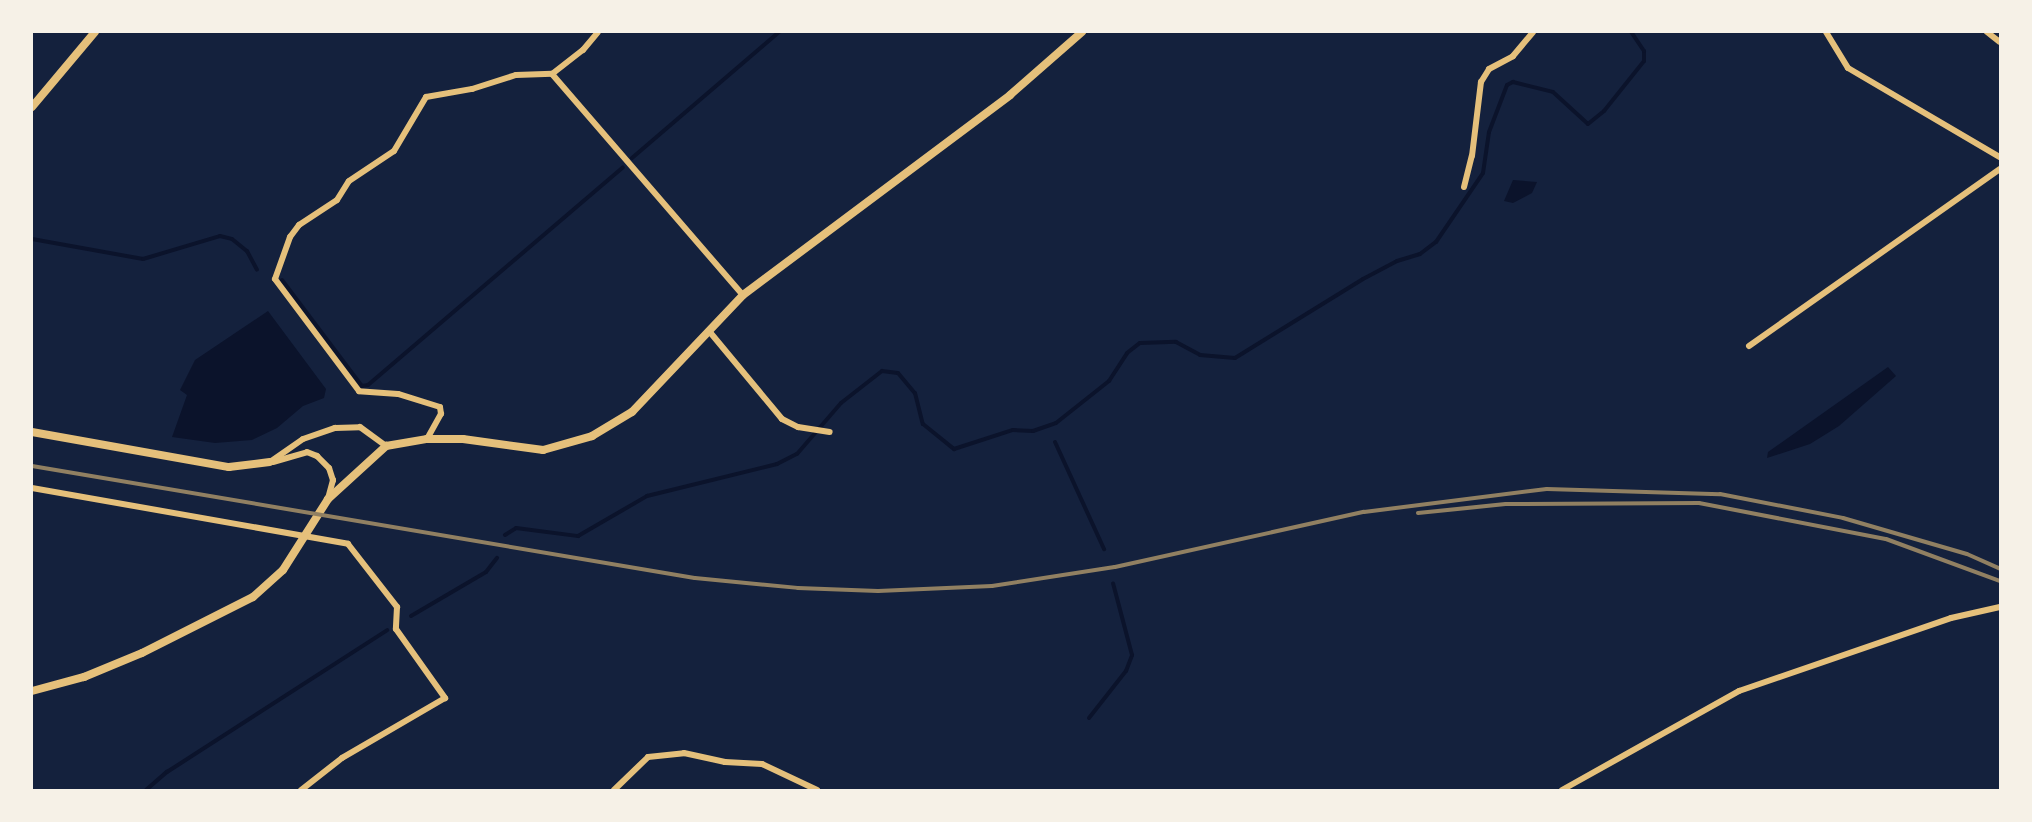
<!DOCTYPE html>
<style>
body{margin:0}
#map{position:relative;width:2032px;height:822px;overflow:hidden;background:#14213d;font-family:"Fira Sans",sans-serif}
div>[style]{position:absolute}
.water>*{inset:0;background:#0b132b}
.stream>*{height:4px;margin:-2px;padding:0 2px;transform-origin:2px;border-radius:2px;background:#0b132b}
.minor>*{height:6px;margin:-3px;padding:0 3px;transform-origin:3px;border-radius:3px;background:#e5c07b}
.tertiary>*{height:8px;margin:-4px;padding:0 4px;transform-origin:4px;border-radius:4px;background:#e5c07b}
.rail>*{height:4px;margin:-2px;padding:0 2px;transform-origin:2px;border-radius:2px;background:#918062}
span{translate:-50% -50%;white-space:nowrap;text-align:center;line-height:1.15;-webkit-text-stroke:6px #f6f1e7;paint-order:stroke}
.frame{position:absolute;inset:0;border:33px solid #f6f1e7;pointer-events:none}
</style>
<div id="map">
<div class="water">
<div style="clip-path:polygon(1513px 180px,1537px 182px,1532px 193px,1513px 203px,1504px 201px)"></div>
<div style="clip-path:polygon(268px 311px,326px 389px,324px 398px,303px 406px,277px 428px,252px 440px,215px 443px,172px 437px,187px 395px,180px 390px,195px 360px)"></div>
<div style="clip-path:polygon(1888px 367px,1896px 376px,1839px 426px,1810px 444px,1767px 458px,1768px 452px)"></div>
</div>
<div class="stream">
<div style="left:632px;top:158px;width:194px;rotate:-40.6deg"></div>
<div style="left:32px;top:239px;width:113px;rotate:10.2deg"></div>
<div style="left:143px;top:259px;width:80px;rotate:-16.6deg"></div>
<div style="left:220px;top:236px;width:12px;rotate:14deg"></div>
<div style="left:232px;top:239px;width:19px;rotate:39deg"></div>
<div style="left:247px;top:251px;width:21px;rotate:62deg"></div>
<div style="left:282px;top:280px;width:133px;rotate:53deg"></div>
<div style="left:362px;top:386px;width:6px;rotate:-9deg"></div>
<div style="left:368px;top:385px;width:335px;rotate:-40.5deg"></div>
<div style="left:1055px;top:442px;width:118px;rotate:65.4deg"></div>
<div style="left:505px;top:535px;width:13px;rotate:-32deg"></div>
<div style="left:516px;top:528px;width:63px;rotate:7.4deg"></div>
<div style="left:578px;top:536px;width:80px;rotate:-30.1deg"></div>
<div style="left:647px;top:496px;width:134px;rotate:-13.8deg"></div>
<div style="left:777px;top:464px;width:22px;rotate:-27deg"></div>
<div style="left:797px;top:454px;width:67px;rotate:-49.2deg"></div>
<div style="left:841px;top:403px;width:52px;rotate:-38deg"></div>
<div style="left:882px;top:371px;width:16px;rotate:7deg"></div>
<div style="left:898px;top:373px;width:26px;rotate:50deg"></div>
<div style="left:915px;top:393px;width:32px;rotate:76deg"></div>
<div style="left:923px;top:424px;width:40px;rotate:39deg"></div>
<div style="left:954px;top:449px;width:62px;rotate:-17.9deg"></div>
<div style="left:1013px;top:430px;width:20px;rotate:3deg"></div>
<div style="left:1033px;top:431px;width:24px;rotate:-19deg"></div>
<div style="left:1056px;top:423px;width:68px;rotate:-38.4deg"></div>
<div style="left:1109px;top:381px;width:33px;rotate:-57deg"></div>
<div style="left:1127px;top:353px;width:16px;rotate:-38deg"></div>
<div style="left:1140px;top:343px;width:36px;rotate:-2deg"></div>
<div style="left:1176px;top:342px;width:27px;rotate:28deg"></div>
<div style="left:1200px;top:355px;width:35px;rotate:5deg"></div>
<div style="left:1235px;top:358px;width:150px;rotate:-31.7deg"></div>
<div style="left:1363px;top:279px;width:38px;rotate:-28deg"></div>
<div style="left:1397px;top:261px;width:24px;rotate:-17deg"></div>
<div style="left:1420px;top:254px;width:20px;rotate:-37deg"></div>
<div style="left:1436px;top:242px;width:83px;rotate:-55.7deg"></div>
<div style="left:1483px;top:173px;width:41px;rotate:-81.7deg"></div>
<div style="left:1489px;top:132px;width:50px;rotate:-69deg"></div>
<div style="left:1507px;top:85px;width:7px;rotate:-27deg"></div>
<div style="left:1513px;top:82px;width:41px;rotate:14deg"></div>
<div style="left:1553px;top:92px;width:47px;rotate:42.4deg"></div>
<div style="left:1588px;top:124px;width:21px;rotate:-39deg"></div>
<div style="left:1604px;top:111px;width:64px;rotate:-51.3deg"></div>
<div style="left:1644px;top:61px;width:10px;rotate:-90deg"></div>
<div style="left:1644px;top:51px;width:23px;rotate:-124deg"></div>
<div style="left:411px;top:616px;width:87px;rotate:-30.4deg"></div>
<div style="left:486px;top:572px;width:18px;rotate:-52deg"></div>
<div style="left:1089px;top:718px;width:60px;rotate:-51.8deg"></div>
<div style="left:1126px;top:671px;width:17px;rotate:-69deg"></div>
<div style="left:1132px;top:655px;width:74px;rotate:-104.8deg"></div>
<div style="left:146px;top:790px;width:28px;rotate:-41deg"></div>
<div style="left:167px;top:772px;width:262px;rotate:-32.8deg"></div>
</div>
<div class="minor">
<div style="left:1826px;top:32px;width:42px;rotate:58.6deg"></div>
<div style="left:1848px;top:68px;width:176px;rotate:30.4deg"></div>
<div style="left:1987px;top:32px;width:16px;rotate:38deg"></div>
<div style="left:552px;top:74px;width:292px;rotate:49.2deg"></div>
<div style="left:1464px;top:187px;width:32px;rotate:-76deg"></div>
<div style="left:1472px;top:156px;width:75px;rotate:-83.1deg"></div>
<div style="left:1481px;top:82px;width:15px;rotate:-58deg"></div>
<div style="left:1489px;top:69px;width:27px;rotate:-28deg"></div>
<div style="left:1513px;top:56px;width:31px;rotate:-50deg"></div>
<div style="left:709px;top:331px;width:114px;rotate:50.3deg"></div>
<div style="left:782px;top:419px;width:18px;rotate:27deg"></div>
<div style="left:798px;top:427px;width:32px;rotate:9deg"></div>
<div style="left:1749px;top:346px;width:307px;rotate:-35.2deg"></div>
<div style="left:427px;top:439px;width:29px;rotate:-61deg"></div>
<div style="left:441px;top:414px;width:7px;rotate:-98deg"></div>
<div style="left:440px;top:407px;width:44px;rotate:-162.8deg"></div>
<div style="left:398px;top:394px;width:39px;rotate:-176deg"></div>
<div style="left:359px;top:391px;width:140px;rotate:-126.9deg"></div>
<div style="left:275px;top:279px;width:45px;rotate:-70.3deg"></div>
<div style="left:290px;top:237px;width:15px;rotate:-53deg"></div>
<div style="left:299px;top:225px;width:45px;rotate:-33.3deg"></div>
<div style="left:337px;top:200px;width:22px;rotate:-58deg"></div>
<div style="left:349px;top:181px;width:54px;rotate:-33.7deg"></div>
<div style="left:394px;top:151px;width:63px;rotate:-59.3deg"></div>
<div style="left:426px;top:97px;width:47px;rotate:-9.9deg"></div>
<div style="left:472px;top:89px;width:46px;rotate:-17.7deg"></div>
<div style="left:516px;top:75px;width:36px;rotate:-2deg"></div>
<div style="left:552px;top:74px;width:39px;rotate:-38deg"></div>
<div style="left:583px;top:50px;width:23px;rotate:-50deg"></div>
<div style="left:270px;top:462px;width:40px;rotate:-34.9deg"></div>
<div style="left:303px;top:439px;width:34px;rotate:-19deg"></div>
<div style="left:335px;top:428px;width:25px;rotate:-2deg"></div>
<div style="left:360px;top:427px;width:32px;rotate:36deg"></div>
<div style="left:273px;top:462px;width:35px;rotate:-16deg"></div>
<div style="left:307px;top:452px;width:11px;rotate:22deg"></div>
<div style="left:317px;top:456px;width:17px;rotate:45deg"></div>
<div style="left:329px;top:468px;width:13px;rotate:72deg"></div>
<div style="left:333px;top:480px;width:20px;rotate:105deg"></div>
<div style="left:32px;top:488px;width:321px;rotate:10deg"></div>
<div style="left:348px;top:544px;width:80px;rotate:52.1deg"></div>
<div style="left:397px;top:607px;width:22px;rotate:93deg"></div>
<div style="left:396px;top:629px;width:85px;rotate:54.6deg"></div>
<div style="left:445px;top:698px;width:119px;rotate:149.8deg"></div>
<div style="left:342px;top:758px;width:52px;rotate:142deg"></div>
<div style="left:614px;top:790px;width:47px;rotate:-44.1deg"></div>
<div style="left:648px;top:757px;width:36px;rotate:-6deg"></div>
<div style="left:684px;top:753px;width:42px;rotate:12.4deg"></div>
<div style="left:725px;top:762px;width:37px;rotate:3deg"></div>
<div style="left:762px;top:764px;width:61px;rotate:25.3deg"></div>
<div style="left:1562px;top:790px;width:203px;rotate:-29.2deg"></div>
<div style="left:1739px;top:691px;width:224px;rotate:-19deg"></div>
<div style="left:1951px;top:618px;width:50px;rotate:-12.7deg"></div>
</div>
<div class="tertiary">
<div style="left:32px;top:107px;width:98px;rotate:-50deg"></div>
<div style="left:32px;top:432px;width:200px;rotate:10.1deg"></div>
<div style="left:229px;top:467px;width:41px;rotate:-7deg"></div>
<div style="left:32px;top:691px;width:54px;rotate:-15.1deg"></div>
<div style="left:84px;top:677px;width:63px;rotate:-22.5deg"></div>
<div style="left:142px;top:653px;width:124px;rotate:-26.8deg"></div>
<div style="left:253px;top:597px;width:40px;rotate:-42deg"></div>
<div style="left:283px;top:570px;width:84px;rotate:-57.6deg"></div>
<div style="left:328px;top:499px;width:79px;rotate:-42.4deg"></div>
<div style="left:386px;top:446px;width:42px;rotate:-9.7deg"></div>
<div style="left:427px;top:439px;width:36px"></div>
<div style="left:463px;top:439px;width:81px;rotate:7.8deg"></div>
<div style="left:543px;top:450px;width:51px;rotate:-15.9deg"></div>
<div style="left:592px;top:436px;width:47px;rotate:-31deg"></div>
<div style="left:632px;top:412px;width:161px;rotate:-46.5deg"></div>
<div style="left:743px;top:295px;width:334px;rotate:-36.8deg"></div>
<div style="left:1010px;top:95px;width:96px;rotate:-41.2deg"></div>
</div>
<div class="rail">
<div style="left:32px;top:466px;width:672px;rotate:9.59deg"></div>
<div style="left:695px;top:578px;width:103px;rotate:5.5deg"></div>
<div style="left:798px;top:588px;width:80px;rotate:2.1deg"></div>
<div style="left:878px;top:591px;width:114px;rotate:-2.5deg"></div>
<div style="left:992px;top:586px;width:124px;rotate:-8.8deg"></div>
<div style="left:1115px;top:567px;width:255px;rotate:-12.5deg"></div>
<div style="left:1364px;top:512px;width:184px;rotate:-7.2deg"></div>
<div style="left:1547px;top:489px;width:173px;rotate:1.7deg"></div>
<div style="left:1720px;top:494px;width:125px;rotate:11deg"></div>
<div style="left:1843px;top:518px;width:129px;rotate:16.2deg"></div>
<div style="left:1967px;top:554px;width:36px;rotate:24deg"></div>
<div style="left:1418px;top:513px;width:88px;rotate:-5.8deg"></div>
<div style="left:1506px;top:504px;width:193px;rotate:-0.3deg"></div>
<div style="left:1699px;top:503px;width:190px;rotate:10.9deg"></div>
<div style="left:1886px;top:539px;width:121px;rotate:20.2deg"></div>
</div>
<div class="frame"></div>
</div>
